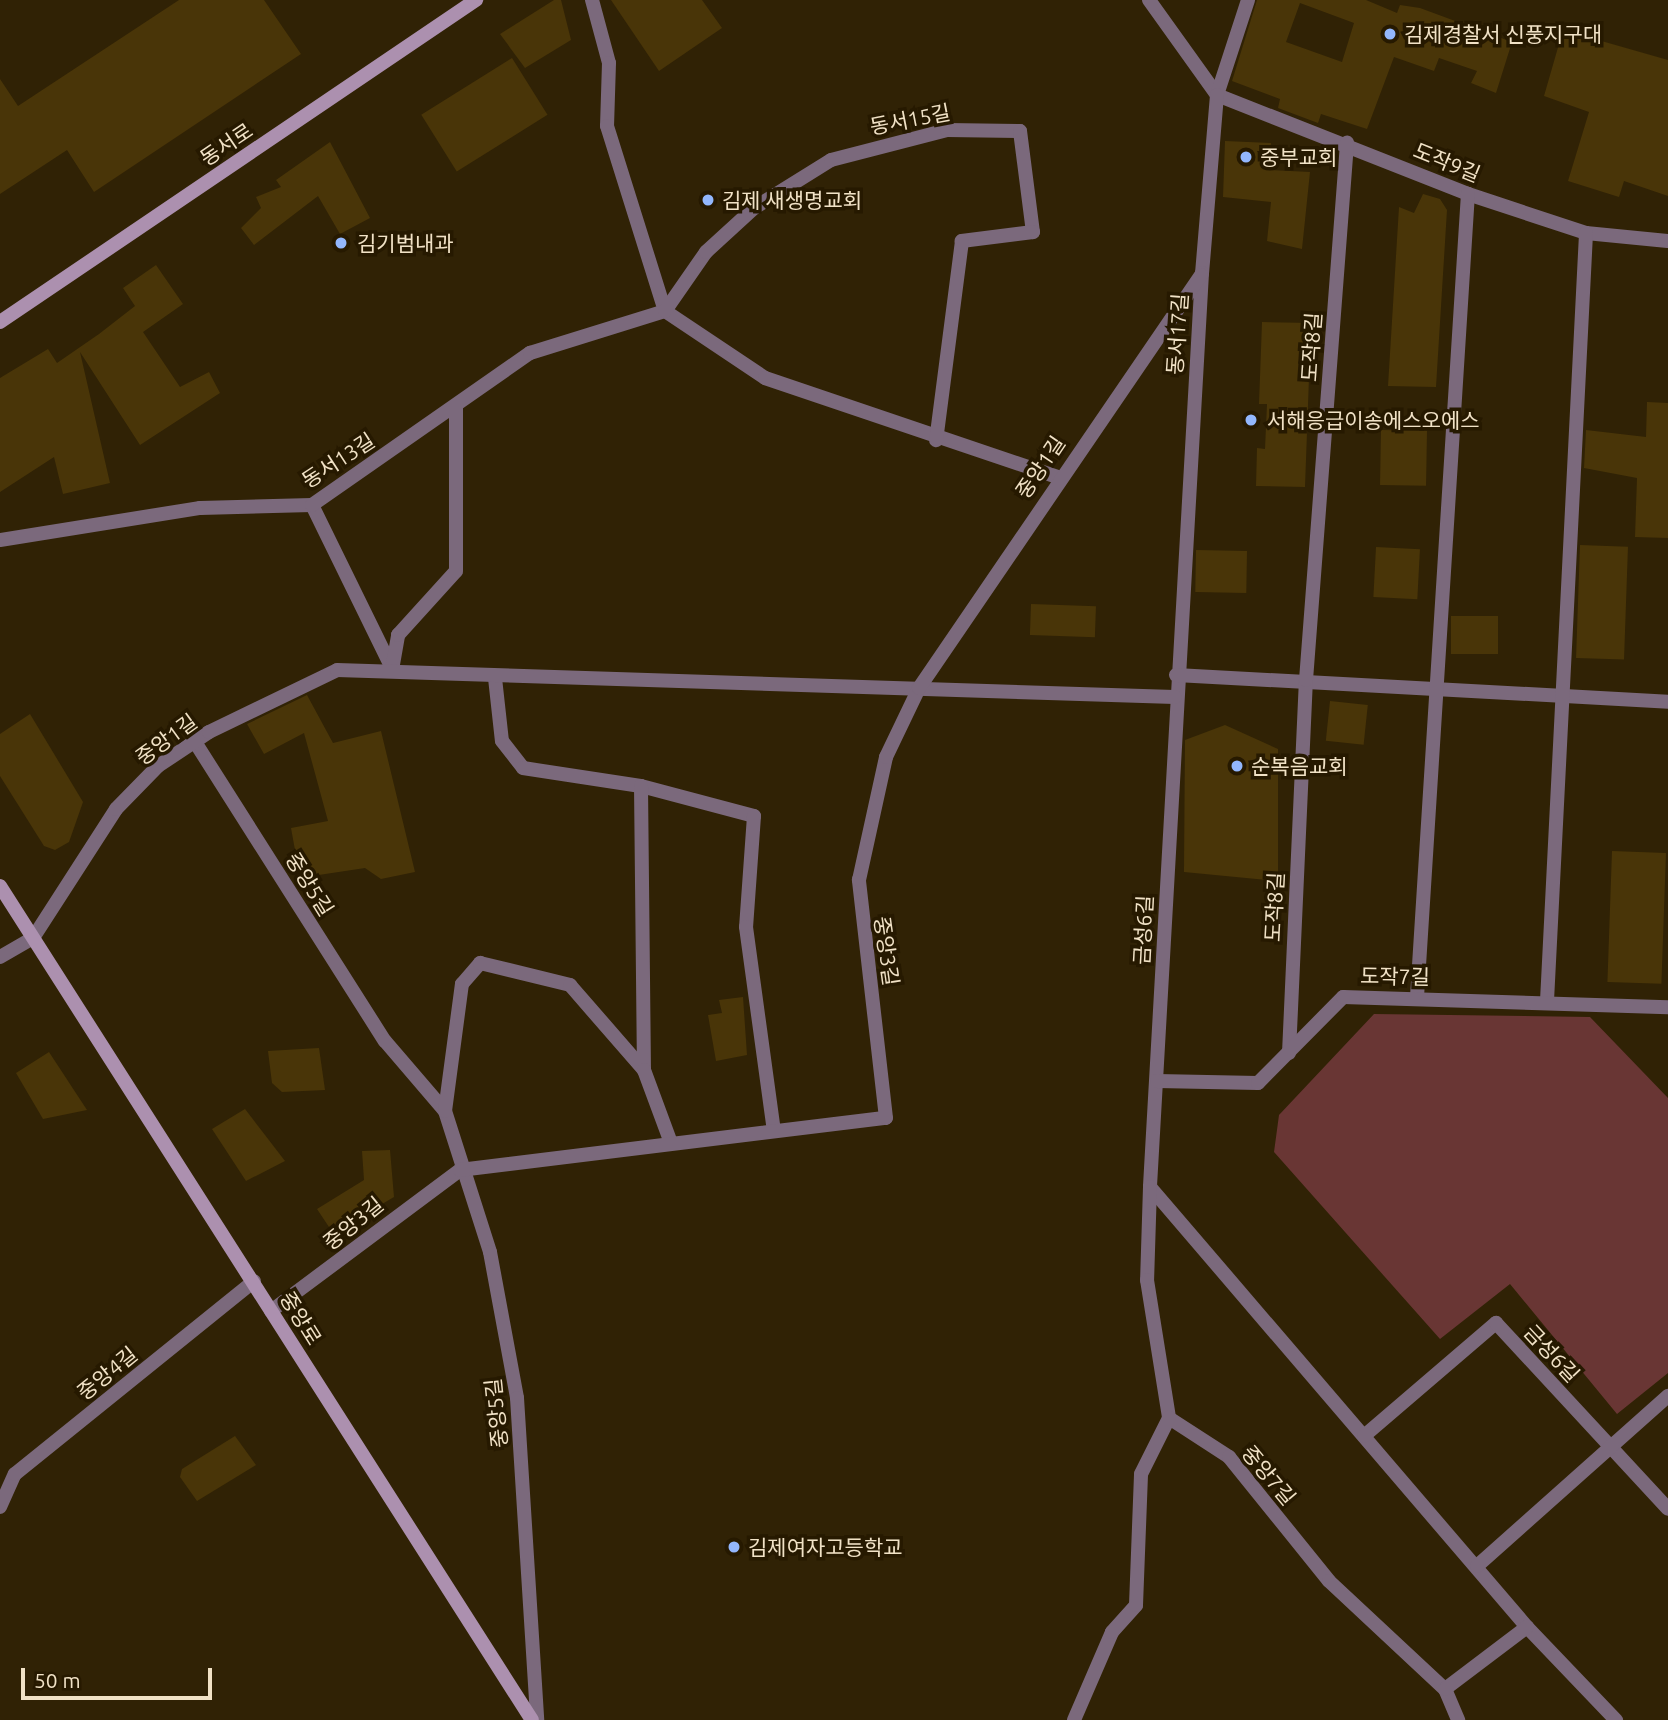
<!DOCTYPE html>
<meta charset="utf-8">
<style>
body{margin:0}
#map{position:relative;width:1668px;height:1720px;overflow:hidden;background:#302205;font-family:Ubuntu,"Noto Sans KR",sans-serif}
div>[style]{position:absolute}
.green>*{inset:0;background:#693634}
.building>*{inset:0;background:#493508;transform-origin:0 0}
.street>*{height:14px;margin:-7px;padding:0 7px;transform-origin:7px;border-radius:7px;background:#7b697c}
.secondary>*{height:14px;margin:-7px;padding:0 7px;transform-origin:7px;border-radius:7px;background:#ac90af}
.dots>*{width:19px;height:19px;translate:-50% -50%;box-sizing:border-box;border:4px solid #261900;border-radius:50%}
span{translate:-50% -50%;white-space:nowrap;text-align:center;line-height:1.15;-webkit-text-stroke:7px #261900;paint-order:stroke}
.poi-label{font-size:21px;color:#f1e2c6}
.left{translate:0 -50%;text-align:left}
.street-label{font-size:21px;color:#f1e2c6}
.scale{position:absolute;left:21px;top:1668px;width:191px;height:32px;box-sizing:border-box;border:4px solid #f1e2c6;border-top:0;padding-left:9px;font-size:21px;line-height:24px;white-space:nowrap;color:#f1e2c6;-webkit-text-stroke:5px #261900;paint-order:stroke}
</style>
<div id="map">
<div class="green">
<div style="clip-path:polygon(1374px 1014px,1590px 1017px,1668px 1098px,1668px 1373px,1617px 1414px,1510px 1284px,1440px 1339px,1274px 1152px,1279px 1115px)"></div>
</div>
<div class="building">
<div style="clip-path:polygon(179px 0,264px 0,301px 54px,94px 192px,67px 150px,0 194px,0 79px,18px 106px)"></div>
<div style="clip-path:polygon(554px 0,561px 0,571px 40px,525px 68px,500px 34px)"></div>
<div style="clip-path:polygon(611px 0,702px 0,722px 28px,659px 71px)"></div>
<div style="clip-path:polygon(evenodd,1257px 0,1366px 0,1397px 13px,1400px 5px,1420px 8px,1512px 42px,1496px 93px,1471px 83px,1477px 71px,1439px 58px,1434px 71px,1394px 57px,1367px 129px,1321px 114px,1318px 123px,1278px 108px,1280px 99px,1232px 81px,1257px 0,1300px 3px,1354px 23px,1342px 62px,1286px 42px,1300px 3px)"></div>
<div style="clip-path:polygon(1563px 30px,1668px 60px,1668px 196px,1624px 181px,1619px 197px,1568px 181px,1589px 112px,1544px 96px)"></div>
<div style="left:512px;top:58px;width:67px;height:107px;rotate:58deg"></div>
<div style="clip-path:polygon(1225px 141px,1271px 143px,1269px 170px,1310px 172px,1302px 249px,1267px 241px,1271px 202px,1223px 197px)"></div>
<div style="clip-path:polygon(330px 142px,370px 218px,340px 234px,318px 196px,254px 245px,241px 228px,261px 208px,256px 197px,281px 187px,276px 180px)"></div>
<div style="clip-path:polygon(1423px 194px,1440px 199px,1447px 210px,1436px 387px,1388px 386px,1399px 207px,1414px 213px)"></div>
<div style="clip-path:polygon(156px 265px,183px 304px,143px 332px,180px 387px,209px 372px,220px 393px,140px 445px,80px 352px,110px 483px,63px 494px,54px 457px,0 492px,0 378px,48px 349px,57px 363px,99px 334px,135px 306px,123px 288px)"></div>
<div style="clip-path:polygon(1262px 322px,1311px 323px,1305px 487px,1256px 486px,1257px 448px,1265px 449px,1267px 404px,1259px 404px)"></div>
<div style="clip-path:polygon(1647px 402px,1668px 403px,1668px 538px,1635px 537px,1637px 478px,1584px 468px,1586px 430px,1646px 437px)"></div>
<div style="left:1381px;top:430px;width:46px;height:55px;rotate:1deg"></div>
<div style="left:1580px;top:545px;width:48px;height:113px;rotate:2deg"></div>
<div style="left:1376px;top:547px;width:44px;height:50px;rotate:3deg"></div>
<div style="left:1196px;top:550px;width:51px;height:42px;rotate:1deg"></div>
<div style="left:1031px;top:604px;width:65px;height:31px;rotate:2deg"></div>
<div style="left:1451px;top:616px;width:47px;height:38px"></div>
<div style="clip-path:polygon(307px 695px,333px 743px,381px 731px,415px 872px,381px 879px,365px 868px,312px 876px,299px 872px,291px 828px,328px 821px,304px 733px,264px 754px,247px 724px)"></div>
<div style="left:1330px;top:701px;width:38px;height:40px;rotate:6deg"></div>
<div style="clip-path:polygon(30px 714px,83px 802px,69px 842px,55px 850px,44px 846px,0 776px,0 734px)"></div>
<div style="clip-path:polygon(1225px 725px,1278px 749px,1278px 881px,1184px 872px,1185px 740px)"></div>
<div style="left:1612px;top:851px;width:54px;height:131px;rotate:2deg"></div>
<div style="clip-path:polygon(743px 997px,747px 1055px,716px 1061px,708px 1015px,722px 1013px,719px 1000px)"></div>
<div style="clip-path:polygon(319px 1048px,325px 1090px,282px 1092px,272px 1083px,268px 1051px)"></div>
<div style="clip-path:polygon(49px 1052px,87px 1110px,43px 1119px,16px 1073px)"></div>
<div style="clip-path:polygon(245px 1109px,285px 1161px,246px 1181px,212px 1129px)"></div>
<div style="clip-path:polygon(390px 1150px,394px 1197px,333px 1233px,317px 1209px,364px 1180px,362px 1151px)"></div>
<div style="clip-path:polygon(235px 1436px,256px 1465px,197px 1501px,180px 1477px,182px 1469px)"></div>
</div>
<div class="street">
<div style="left:592px;top:0;width:65px;rotate:74.9deg"></div>
<div style="left:609px;top:63px;width:63px;rotate:91.8deg"></div>
<div style="left:607px;top:126px;width:194px;rotate:72.6deg"></div>
<div style="left:665px;top:311px;width:120px;rotate:33.8deg"></div>
<div style="left:765px;top:378px;width:308px;rotate:18.7deg"></div>
<div style="left:1149px;top:0;width:117px;rotate:54.4deg"></div>
<div style="left:1217px;top:95px;width:270px;rotate:21.5deg"></div>
<div style="left:1468px;top:194px;width:124px;rotate:18.3deg"></div>
<div style="left:1586px;top:233px;width:82px;rotate:5.6deg"></div>
<div style="left:1248px;top:0;width:100px;rotate:108.1deg"></div>
<div style="left:1217px;top:95px;width:179px;rotate:94.8deg"></div>
<div style="left:1202px;top:273px;width:915px;rotate:93.26deg"></div>
<div style="left:1150px;top:1187px;width:579px;rotate:49.41deg"></div>
<div style="left:1527px;top:1627px;width:129px;rotate:46.3deg"></div>
<div style="left:312px;top:505px;width:182px;rotate:63.9deg"></div>
<div style="left:0;top:540px;width:203px;rotate:-9.1deg"></div>
<div style="left:200px;top:508px;width:112px;rotate:-1.5deg"></div>
<div style="left:312px;top:505px;width:266px;rotate:-34.9deg"></div>
<div style="left:530px;top:353px;width:141px;rotate:-17.3deg"></div>
<div style="left:665px;top:311px;width:72px;rotate:-55.2deg"></div>
<div style="left:706px;top:252px;width:65px;rotate:-42.5deg"></div>
<div style="left:754px;top:208px;width:91px;rotate:-31.9deg"></div>
<div style="left:831px;top:160px;width:120px;rotate:-14.5deg"></div>
<div style="left:947px;top:130px;width:73px;rotate:0.8deg"></div>
<div style="left:1020px;top:131px;width:102px;rotate:82.7deg"></div>
<div style="left:1033px;top:232px;width:72px;rotate:172.8deg"></div>
<div style="left:962px;top:241px;width:201px;rotate:97.4deg"></div>
<div style="left:392px;top:670px;width:36px;rotate:-80deg"></div>
<div style="left:398px;top:635px;width:86px;rotate:-47.8deg"></div>
<div style="left:456px;top:571px;width:165px;rotate:-90deg"></div>
<div style="left:1176px;top:675px;width:493px;rotate:3.1deg"></div>
<div style="left:495px;top:678px;width:63px;rotate:83.7deg"></div>
<div style="left:502px;top:741px;width:34px;rotate:52deg"></div>
<div style="left:523px;top:768px;width:119px;rotate:8.7deg"></div>
<div style="left:641px;top:786px;width:117px;rotate:14.9deg"></div>
<div style="left:754px;top:816px;width:111px;rotate:94.1deg"></div>
<div style="left:746px;top:927px;width:206px;rotate:82.2deg"></div>
<div style="left:195px;top:742px;width:354px;rotate:57.6deg"></div>
<div style="left:385px;top:1041px;width:92px;rotate:49.4deg"></div>
<div style="left:445px;top:1111px;width:148px;rotate:72.3deg"></div>
<div style="left:490px;top:1252px;width:148px;rotate:79.5deg"></div>
<div style="left:517px;top:1398px;width:323px;rotate:86.4deg"></div>
<div style="left:641px;top:786px;width:284px;rotate:89.4deg"></div>
<div style="left:0;top:957px;width:38px;rotate:-30deg"></div>
<div style="left:33px;top:938px;width:153px;rotate:-57.2deg"></div>
<div style="left:116px;top:809px;width:60px;rotate:-45.7deg"></div>
<div style="left:158px;top:766px;width:61px;rotate:-33.7deg"></div>
<div style="left:209px;top:732px;width:142px;rotate:-25.8deg"></div>
<div style="left:337px;top:670px;width:838px;rotate:1.85deg"></div>
<div style="left:1417px;top:997px;width:805px;rotate:-86.37deg"></div>
<div style="left:1547px;top:1001px;width:769px;rotate:-87.09deg"></div>
<div style="left:1289px;top:1053px;width:373px;rotate:-87.4deg"></div>
<div style="left:1306px;top:680px;width:539px;rotate:-85.63deg"></div>
<div style="left:1157px;top:1081px;width:101px;rotate:1.1deg"></div>
<div style="left:1258px;top:1083px;width:121px;rotate:-45.3deg"></div>
<div style="left:1343px;top:997px;width:325px;rotate:1.8deg"></div>
<div style="left:445px;top:1111px;width:128px;rotate:-82.4deg"></div>
<div style="left:462px;top:984px;width:28px;rotate:-49deg"></div>
<div style="left:480px;top:963px;width:93px;rotate:13.7deg"></div>
<div style="left:570px;top:985px;width:113px;rotate:49deg"></div>
<div style="left:644px;top:1070px;width:78px;rotate:69.7deg"></div>
<div style="left:1150px;top:1187px;width:93px;rotate:91.8deg"></div>
<div style="left:1147px;top:1280px;width:140px;rotate:80.9deg"></div>
<div style="left:271px;top:1311px;width:236px;rotate:-36.7deg"></div>
<div style="left:460px;top:1170px;width:429px;rotate:-7deg"></div>
<div style="left:886px;top:1118px;width:240px;rotate:-96.5deg"></div>
<div style="left:859px;top:880px;width:126px;rotate:-77.6deg"></div>
<div style="left:886px;top:757px;width:76px;rotate:-64.4deg"></div>
<div style="left:919px;top:688px;width:500px;rotate:-55.67deg"></div>
<div style="left:1169px;top:1418px;width:72px;rotate:33deg"></div>
<div style="left:1229px;top:1457px;width:159px;rotate:51.1deg"></div>
<div style="left:1329px;top:1581px;width:158px;rotate:43deg"></div>
<div style="left:1445px;top:1689px;width:34px;rotate:67deg"></div>
<div style="left:1364px;top:1436px;width:174px;rotate:-40.6deg"></div>
<div style="left:1496px;top:1323px;width:253px;rotate:47.2deg"></div>
<div style="left:0;top:1507px;width:36px;rotate:-66deg"></div>
<div style="left:15px;top:1474px;width:307px;rotate:-38.9deg"></div>
<div style="left:1477px;top:1566px;width:256px;rotate:-41.7deg"></div>
<div style="left:1445px;top:1689px;width:103px;rotate:-37.1deg"></div>
<div style="left:1074px;top:1720px;width:96px;rotate:-66.6deg"></div>
<div style="left:1112px;top:1632px;width:36px;rotate:-48deg"></div>
<div style="left:1136px;top:1605px;width:131px;rotate:-87.8deg"></div>
<div style="left:1141px;top:1474px;width:63px;rotate:-63.4deg"></div>
</div>
<div class="secondary">
<div style="left:0;top:322px;width:575px;rotate:-34.08deg"></div>
<div style="left:0;top:886px;width:989px;rotate:57.47deg"></div>
</div>
<div class="dots">
<div style="left:1390px;top:34px;background:#93b7fd"></div>
<div style="left:1246px;top:157px;background:#93b7fd"></div>
<div style="left:708px;top:200px;background:#93b7fd"></div>
<div style="left:341px;top:243px;background:#93b7fd"></div>
<div style="left:1251px;top:420px;background:#93b7fd"></div>
<div style="left:1237px;top:766px;background:#93b7fd"></div>
<div style="left:734px;top:1547px;background:#93b7fd"></div>
</div>
<div class="poi-label">
<span class="left" style="left:1404px;top:34px">김제경찰서 신풍지구대</span>
<span class="left" style="left:1260px;top:157px">중부교회</span>
<span class="left" style="left:722px;top:200px">김제 새생명교회</span>
<span class="left" style="left:357px;top:243px">김기범내과</span>
<span class="left" style="left:1267px;top:420px">서해응급이송에스오에스</span>
<span class="left" style="left:1251px;top:766px">순복음교회</span>
<span class="left" style="left:748px;top:1547px">김제여자고등학교</span>
</div>
<div class="street-label">
<span style="left:910px;top:119px;rotate:-11deg">동서15길</span>
<span style="left:226px;top:144px;rotate:-34deg">동서로</span>
<span style="left:1447px;top:162px;rotate:22deg">도작9길</span>
<span style="left:1177px;top:334px;rotate:-86deg">동서17길</span>
<span style="left:1311px;top:347px;rotate:-86deg">도작8길</span>
<span style="left:338px;top:460px;rotate:-33deg">동서13길</span>
<span style="left:1040px;top:467px;rotate:-56deg">중앙1길</span>
<span style="left:166px;top:739px;rotate:-36deg">중앙1길</span>
<span style="left:310px;top:884px;rotate:58deg">중앙5길</span>
<span style="left:1274px;top:907px;rotate:-87deg">도작8길</span>
<span style="left:1143px;top:930px;rotate:-87deg">금성6길</span>
<span style="left:887px;top:951px;rotate:82deg">중앙3길</span>
<span style="left:1395px;top:976px;rotate:1deg">도작7길</span>
<span style="left:353px;top:1223px;rotate:-39deg">중앙3길</span>
<span style="left:301px;top:1318px;rotate:58deg">중앙로</span>
<span style="left:1552px;top:1353px;rotate:47deg">금성6길</span>
<span style="left:107px;top:1373px;rotate:-39deg">중앙4길</span>
<span style="left:496px;top:1413px;rotate:-96deg">중앙5길</span>
<span style="left:1269px;top:1475px;rotate:50deg">중앙7길</span>
</div>
<div class="scale">50 m</div>
</div>
